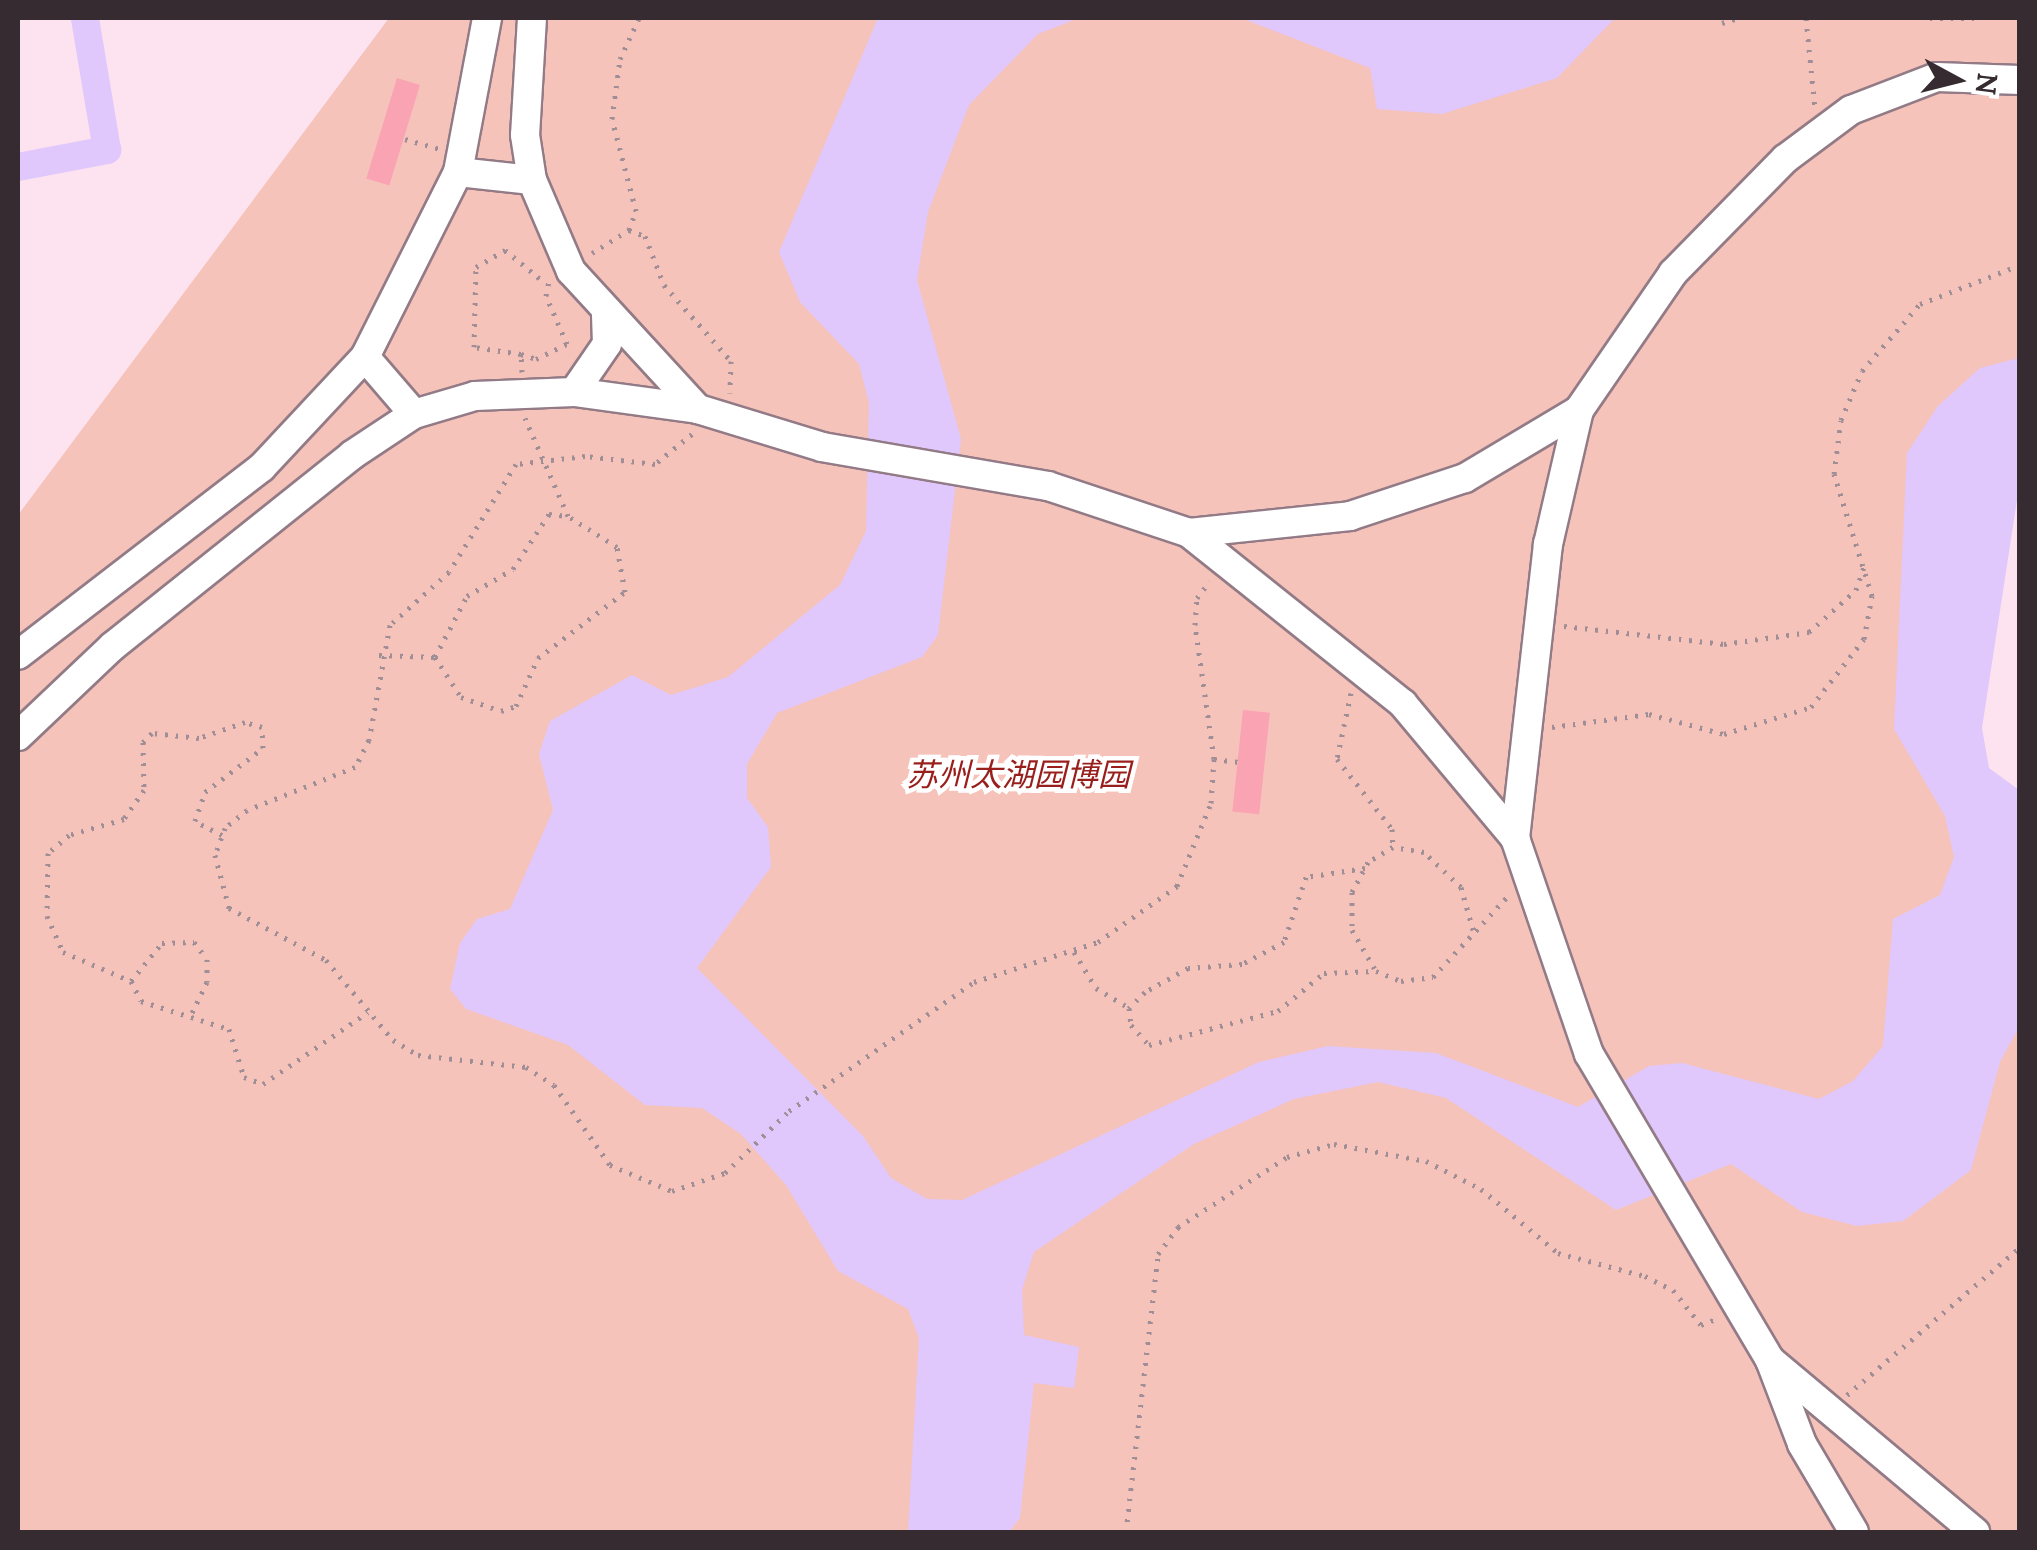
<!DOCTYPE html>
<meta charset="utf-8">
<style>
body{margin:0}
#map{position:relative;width:2037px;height:1550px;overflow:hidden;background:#fde3ef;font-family:Lora,"Noto Sans SC",serif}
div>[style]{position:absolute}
.green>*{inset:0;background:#f6c3bb}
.water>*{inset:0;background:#e0c7fc}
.canal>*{height:28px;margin:-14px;padding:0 14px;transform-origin:14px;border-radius:14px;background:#e0c7fc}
.building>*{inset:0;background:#f9a3b3;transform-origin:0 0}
.path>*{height:5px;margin-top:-2.5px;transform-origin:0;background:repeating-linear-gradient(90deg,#a08e96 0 2.5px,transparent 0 10.5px)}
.roads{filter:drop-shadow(2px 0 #927b86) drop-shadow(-2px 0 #927b86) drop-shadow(0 2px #927b86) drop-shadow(0 -2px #927b86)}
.minor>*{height:28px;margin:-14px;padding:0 14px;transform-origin:14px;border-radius:14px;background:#fff}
span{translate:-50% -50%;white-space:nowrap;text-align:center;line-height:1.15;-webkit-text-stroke:9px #fff;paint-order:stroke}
.park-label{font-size:32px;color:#991f1c;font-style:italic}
.frame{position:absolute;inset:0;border:20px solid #352b30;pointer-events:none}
.north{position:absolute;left:1907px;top:30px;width:100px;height:100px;-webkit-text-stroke:8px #fff;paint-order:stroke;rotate:97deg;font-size:28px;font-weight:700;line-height:40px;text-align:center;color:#352b30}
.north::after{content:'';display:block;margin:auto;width:35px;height:45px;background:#352b30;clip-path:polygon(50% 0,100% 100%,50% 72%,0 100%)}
</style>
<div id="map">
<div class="green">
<div style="clip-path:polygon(389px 18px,2019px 18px,2019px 421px,1920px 728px,2019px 838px,2019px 1532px,18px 1532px,18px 515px)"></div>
</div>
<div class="water">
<div style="clip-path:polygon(878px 18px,1079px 18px,1038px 34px,969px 105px,928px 212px,917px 280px,961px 439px,938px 635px,922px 657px,777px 713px,747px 764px,747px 798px,768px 827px,771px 867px,697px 968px,863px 1136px,891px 1178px,927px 1199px,962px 1200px,1259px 1062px,1328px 1046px,1436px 1053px,1578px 1107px,1649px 1066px,1682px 1063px,1819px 1099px,1853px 1081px,1883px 1046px,1893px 919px,1940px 895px,1954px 857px,1945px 816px,1894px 729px,1907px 453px,1938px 406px,1980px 368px,2019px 358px,2019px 487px,1982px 728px,1989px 768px,2019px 790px,2019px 1027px,2000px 1062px,1971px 1170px,1903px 1221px,1857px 1226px,1802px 1212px,1731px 1164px,1616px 1210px,1446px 1098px,1378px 1082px,1294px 1099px,1194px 1144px,1034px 1252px,1022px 1290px,1024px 1335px,1079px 1347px,1074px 1388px,1034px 1383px,1020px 1518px,1009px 1532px,908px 1532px,919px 1338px,908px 1309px,838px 1271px,786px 1185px,741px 1134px,702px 1108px,645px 1105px,568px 1045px,466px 1009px,450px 989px,460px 943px,477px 919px,510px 909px,553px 810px,539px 754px,550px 721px,632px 675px,671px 695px,728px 677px,840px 585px,866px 531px,869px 403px,859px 364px,800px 302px,779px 252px)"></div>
<div style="clip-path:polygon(1241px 18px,1615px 18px,1557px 78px,1442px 114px,1377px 109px,1370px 68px)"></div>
</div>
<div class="canal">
<div style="left:18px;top:167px;width:91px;rotate:-10.8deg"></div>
<div style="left:107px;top:150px;width:134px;rotate:-99.5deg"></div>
</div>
<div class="building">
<div style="left:397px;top:78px;width:24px;height:105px;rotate:17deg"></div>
<div style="left:1243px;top:710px;width:27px;height:102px;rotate:6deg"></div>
</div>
<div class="path">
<div style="left:1806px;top:18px;width:90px;rotate:84.3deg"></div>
<div style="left:1930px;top:18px;width:52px"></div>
<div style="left:1722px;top:23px;width:17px;rotate:-17deg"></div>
<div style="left:405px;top:139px;width:35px;rotate:16deg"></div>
<div style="left:629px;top:230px;width:20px;rotate:-70deg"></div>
<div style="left:636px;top:211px;width:95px;rotate:-104.6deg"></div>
<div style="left:612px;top:119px;width:61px;rotate:-82.4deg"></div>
<div style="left:620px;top:59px;width:45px;rotate:-65.1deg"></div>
<div style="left:592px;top:253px;width:44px;rotate:-31.9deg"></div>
<div style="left:629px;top:230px;width:17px;rotate:21deg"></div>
<div style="left:645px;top:236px;width:53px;rotate:68.8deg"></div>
<div style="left:664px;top:285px;width:101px;rotate:48.6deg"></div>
<div style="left:731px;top:361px;width:32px;rotate:92deg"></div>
<div style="left:521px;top:354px;width:48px;rotate:-171.5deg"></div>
<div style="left:474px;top:347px;width:80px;rotate:-88.6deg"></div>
<div style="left:476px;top:267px;width:34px;rotate:-30deg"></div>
<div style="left:505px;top:250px;width:50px;rotate:39.4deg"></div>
<div style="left:522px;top:372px;width:18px;rotate:-93deg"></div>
<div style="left:521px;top:354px;width:16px;rotate:18deg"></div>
<div style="left:536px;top:359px;width:34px;rotate:-26deg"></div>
<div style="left:567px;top:344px;width:52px;rotate:-113.6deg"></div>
<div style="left:546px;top:296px;width:16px;rotate:-79deg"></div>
<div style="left:692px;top:434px;width:48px;rotate:141deg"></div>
<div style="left:655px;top:464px;width:70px;rotate:-173.5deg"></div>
<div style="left:585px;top:456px;width:69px;rotate:173.4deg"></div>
<div style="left:516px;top:464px;width:127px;rotate:121.8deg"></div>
<div style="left:449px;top:572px;width:79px;rotate:138.1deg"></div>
<div style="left:390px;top:625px;width:117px;rotate:100.3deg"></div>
<div style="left:369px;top:740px;width:30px;rotate:117deg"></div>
<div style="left:355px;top:767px;width:116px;rotate:158.3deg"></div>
<div style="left:247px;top:810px;width:28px;rotate:141deg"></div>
<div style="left:225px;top:828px;width:29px;rotate:110deg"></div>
<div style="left:215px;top:855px;width:55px;rotate:75.2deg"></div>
<div style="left:229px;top:908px;width:110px;rotate:28.2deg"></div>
<div style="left:326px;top:960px;width:104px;rotate:50.1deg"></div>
<div style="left:393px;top:1040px;width:29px;rotate:31deg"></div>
<div style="left:418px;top:1055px;width:109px;rotate:6.3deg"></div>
<div style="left:526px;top:1067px;width:33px;rotate:33deg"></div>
<div style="left:554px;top:1085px;width:98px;rotate:55deg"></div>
<div style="left:610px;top:1165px;width:67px;rotate:22.8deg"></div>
<div style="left:672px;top:1191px;width:56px;rotate:-18.8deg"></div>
<div style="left:725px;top:1173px;width:89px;rotate:-44.1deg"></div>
<div style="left:789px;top:1111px;width:226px;rotate:-34.9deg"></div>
<div style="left:974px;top:982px;width:130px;rotate:-17.9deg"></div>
<div style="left:1098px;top:942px;width:97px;rotate:-35.3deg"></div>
<div style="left:1177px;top:886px;width:90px;rotate:-67.7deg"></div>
<div style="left:1211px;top:803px;width:44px;rotate:-86.1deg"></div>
<div style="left:1214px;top:759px;width:135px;rotate:-98.1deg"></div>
<div style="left:1195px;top:625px;width:27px;rotate:-86deg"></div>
<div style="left:1197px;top:598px;width:21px;rotate:-53deg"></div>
<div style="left:1564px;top:626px;width:161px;rotate:6.4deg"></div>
<div style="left:1724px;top:644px;width:86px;rotate:-8deg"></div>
<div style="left:1809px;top:632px;width:63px;rotate:-41.8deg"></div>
<div style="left:1856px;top:590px;width:28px;rotate:-71deg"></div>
<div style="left:379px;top:655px;width:56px;rotate:2deg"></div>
<div style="left:435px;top:657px;width:48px;rotate:57deg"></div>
<div style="left:461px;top:697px;width:42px;rotate:19.3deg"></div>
<div style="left:501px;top:711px;width:16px;rotate:-18deg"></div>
<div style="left:516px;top:706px;width:53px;rotate:-65.4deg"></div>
<div style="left:538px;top:658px;width:109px;rotate:-37.2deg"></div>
<div style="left:625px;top:592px;width:46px;rotate:-100.1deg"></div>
<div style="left:617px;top:547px;width:58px;rotate:-147.7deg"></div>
<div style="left:568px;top:516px;width:107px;rotate:-113.7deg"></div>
<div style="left:435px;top:657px;width:69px;rotate:-62.3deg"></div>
<div style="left:467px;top:596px;width:53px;rotate:-30.4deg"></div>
<div style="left:513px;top:569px;width:66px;rotate:-56.8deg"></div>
<div style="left:549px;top:514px;width:19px;rotate:6deg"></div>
<div style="left:1351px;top:693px;width:67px;rotate:102deg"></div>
<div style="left:1337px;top:759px;width:89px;rotate:51.8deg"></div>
<div style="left:1392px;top:829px;width:18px;rotate:87deg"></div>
<div style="left:1552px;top:727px;width:98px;rotate:-7.6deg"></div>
<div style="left:1649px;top:714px;width:78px;rotate:14.9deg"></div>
<div style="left:1724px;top:734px;width:91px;rotate:-17.2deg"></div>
<div style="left:1811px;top:707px;width:86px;rotate:-52.1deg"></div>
<div style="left:1864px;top:639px;width:44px;rotate:-79.5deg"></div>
<div style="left:1872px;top:596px;width:128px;rotate:-107.3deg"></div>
<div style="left:1834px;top:474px;width:54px;rotate:-82.6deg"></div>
<div style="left:1841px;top:420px;width:53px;rotate:-66.8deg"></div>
<div style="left:1862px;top:371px;width:89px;rotate:-49.1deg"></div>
<div style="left:1920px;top:304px;width:107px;rotate:-21.3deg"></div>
<div style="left:1214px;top:759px;width:25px;rotate:7deg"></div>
<div style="left:222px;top:835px;width:30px;rotate:-153deg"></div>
<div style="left:195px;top:821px;width:31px;rotate:-71deg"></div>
<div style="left:205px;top:792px;width:73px;rotate:-37.2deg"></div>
<div style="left:263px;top:748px;width:21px;rotate:-93deg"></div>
<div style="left:262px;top:727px;width:18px;rotate:-164deg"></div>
<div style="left:245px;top:722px;width:49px;rotate:160.8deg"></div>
<div style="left:199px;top:738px;width:47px;rotate:-173.9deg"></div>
<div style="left:152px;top:733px;width:13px;rotate:135deg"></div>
<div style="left:143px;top:742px;width:48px;rotate:88.8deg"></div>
<div style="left:144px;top:790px;width:35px;rotate:125deg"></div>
<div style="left:124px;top:819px;width:57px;rotate:163.8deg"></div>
<div style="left:69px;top:835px;width:28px;rotate:139deg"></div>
<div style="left:48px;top:853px;width:63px;rotate:90.9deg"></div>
<div style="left:47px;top:916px;width:39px;rotate:66deg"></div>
<div style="left:63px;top:952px;width:74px;rotate:23.1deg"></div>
<div style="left:131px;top:981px;width:22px;rotate:63deg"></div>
<div style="left:141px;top:1001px;width:92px;rotate:17.7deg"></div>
<div style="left:229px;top:1029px;width:50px;rotate:72.6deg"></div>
<div style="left:244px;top:1077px;width:20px;rotate:20deg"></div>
<div style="left:263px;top:1084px;width:127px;rotate:-34.4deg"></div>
<div style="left:1365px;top:868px;width:60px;rotate:171.3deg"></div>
<div style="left:1306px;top:877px;width:69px;rotate:108.7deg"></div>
<div style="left:1284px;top:942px;width:47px;rotate:152.4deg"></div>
<div style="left:1242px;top:964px;width:54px;rotate:175.8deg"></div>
<div style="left:1188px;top:968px;width:49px;rotate:150.8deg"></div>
<div style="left:1145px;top:992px;width:23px;rotate:135deg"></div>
<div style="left:1129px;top:1008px;width:17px;rotate:83deg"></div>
<div style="left:1131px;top:1025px;width:27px;rotate:48deg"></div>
<div style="left:1149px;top:1045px;width:133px;rotate:-14.8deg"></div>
<div style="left:1278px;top:1011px;width:60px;rotate:-39.6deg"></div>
<div style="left:1324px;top:973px;width:52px;rotate:-2.2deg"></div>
<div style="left:1473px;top:930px;width:45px;rotate:-105.6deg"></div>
<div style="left:1461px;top:887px;width:51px;rotate:-136.6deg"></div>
<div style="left:1424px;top:852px;width:31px;rotate:-171deg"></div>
<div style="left:1393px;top:847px;width:29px;rotate:149deg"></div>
<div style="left:1368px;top:862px;width:34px;rotate:118deg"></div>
<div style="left:1352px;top:892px;width:38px;rotate:90deg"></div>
<div style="left:1352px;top:930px;width:48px;rotate:59.7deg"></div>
<div style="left:1376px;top:971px;width:27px;rotate:22deg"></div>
<div style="left:1401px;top:981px;width:32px;rotate:-7deg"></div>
<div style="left:1433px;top:977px;width:112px;rotate:-47.2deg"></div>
<div style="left:1074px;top:952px;width:42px;rotate:58.6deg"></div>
<div style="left:1096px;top:988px;width:39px;rotate:31deg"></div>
<div style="left:131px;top:981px;width:49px;rotate:-50.8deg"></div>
<div style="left:162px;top:943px;width:32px;rotate:-2deg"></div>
<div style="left:194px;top:942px;width:21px;rotate:53deg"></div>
<div style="left:207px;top:959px;width:23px;rotate:90deg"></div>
<div style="left:207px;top:982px;width:39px;rotate:116deg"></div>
<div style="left:1847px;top:1395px;width:228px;rotate:-40.5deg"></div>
<div style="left:1126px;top:1532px;width:280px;rotate:-83.4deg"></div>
<div style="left:1158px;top:1254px;width:34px;rotate:-53deg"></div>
<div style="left:1178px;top:1227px;width:130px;rotate:-32.7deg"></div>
<div style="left:1287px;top:1157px;width:49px;rotate:-15.5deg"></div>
<div style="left:1334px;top:1144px;width:94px;rotate:10.5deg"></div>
<div style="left:1426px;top:1161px;width:62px;rotate:27deg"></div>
<div style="left:1481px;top:1189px;width:100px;rotate:39.7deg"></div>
<div style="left:1558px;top:1253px;width:90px;rotate:14.8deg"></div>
<div style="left:1645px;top:1276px;width:31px;rotate:27deg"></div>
<div style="left:1673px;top:1290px;width:45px;rotate:51.3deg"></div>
<div style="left:1701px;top:1325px;width:18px;rotate:-22deg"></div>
</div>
<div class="roads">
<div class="minor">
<div style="left:532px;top:18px;width:117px;rotate:93.4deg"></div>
<div style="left:525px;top:135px;width:46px;rotate:81.2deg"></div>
<div style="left:458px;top:172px;width:74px;rotate:6.2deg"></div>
<div style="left:532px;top:180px;width:99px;rotate:66.8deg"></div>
<div style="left:571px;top:271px;width:188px;rotate:47.4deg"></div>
<div style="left:574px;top:392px;width:58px;rotate:-55.5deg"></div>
<div style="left:607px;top:344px;width:31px;rotate:-92deg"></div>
<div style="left:1579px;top:410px;width:138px;rotate:103deg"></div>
<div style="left:1548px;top:544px;width:296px;rotate:96.4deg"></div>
<div style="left:1515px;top:838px;width:228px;rotate:71.1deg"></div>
<div style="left:1589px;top:1054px;width:356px;rotate:59.4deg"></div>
<div style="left:1770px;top:1360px;width:90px;rotate:69.1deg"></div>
<div style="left:1802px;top:1444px;width:102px;rotate:59.4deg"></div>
<div style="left:414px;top:414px;width:75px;rotate:-130.7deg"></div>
<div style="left:365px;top:357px;width:207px;rotate:-63.3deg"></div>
<div style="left:458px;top:172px;width:157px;rotate:-79.3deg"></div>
<div style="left:1189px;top:533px;width:274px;rotate:38.6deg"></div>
<div style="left:1403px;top:704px;width:175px;rotate:50.1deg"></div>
<div style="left:18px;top:655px;width:308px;rotate:-37.6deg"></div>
<div style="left:262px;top:467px;width:151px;rotate:-46.9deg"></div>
<div style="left:18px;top:736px;width:131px;rotate:-43.5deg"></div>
<div style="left:113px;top:646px;width:306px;rotate:-38.6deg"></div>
<div style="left:352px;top:455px;width:74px;rotate:-33.5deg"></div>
<div style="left:414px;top:414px;width:64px;rotate:-16.4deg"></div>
<div style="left:475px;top:396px;width:99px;rotate:-2.3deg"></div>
<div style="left:574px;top:392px;width:125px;rotate:7.8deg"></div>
<div style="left:698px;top:409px;width:130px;rotate:17deg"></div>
<div style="left:822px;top:447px;width:229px;rotate:9.8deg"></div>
<div style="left:1048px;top:486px;width:149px;rotate:18.4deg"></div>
<div style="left:1189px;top:533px;width:162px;rotate:-6deg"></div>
<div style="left:1350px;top:516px;width:121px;rotate:-18.3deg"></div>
<div style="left:1465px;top:478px;width:133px;rotate:-30.8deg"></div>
<div style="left:1579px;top:410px;width:166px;rotate:-55.5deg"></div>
<div style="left:1673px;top:273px;width:160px;rotate:-45.5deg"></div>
<div style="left:1785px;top:159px;width:82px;rotate:-36.6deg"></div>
<div style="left:1851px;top:110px;width:92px;rotate:-21deg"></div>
<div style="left:1937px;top:77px;width:83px;rotate:2.1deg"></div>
<div style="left:1770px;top:1360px;width:268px;rotate:40deg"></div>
</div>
</div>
<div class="park-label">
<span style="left:1018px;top:775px">苏州太湖园博园</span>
</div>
<div class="frame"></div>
<div class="north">N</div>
</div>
